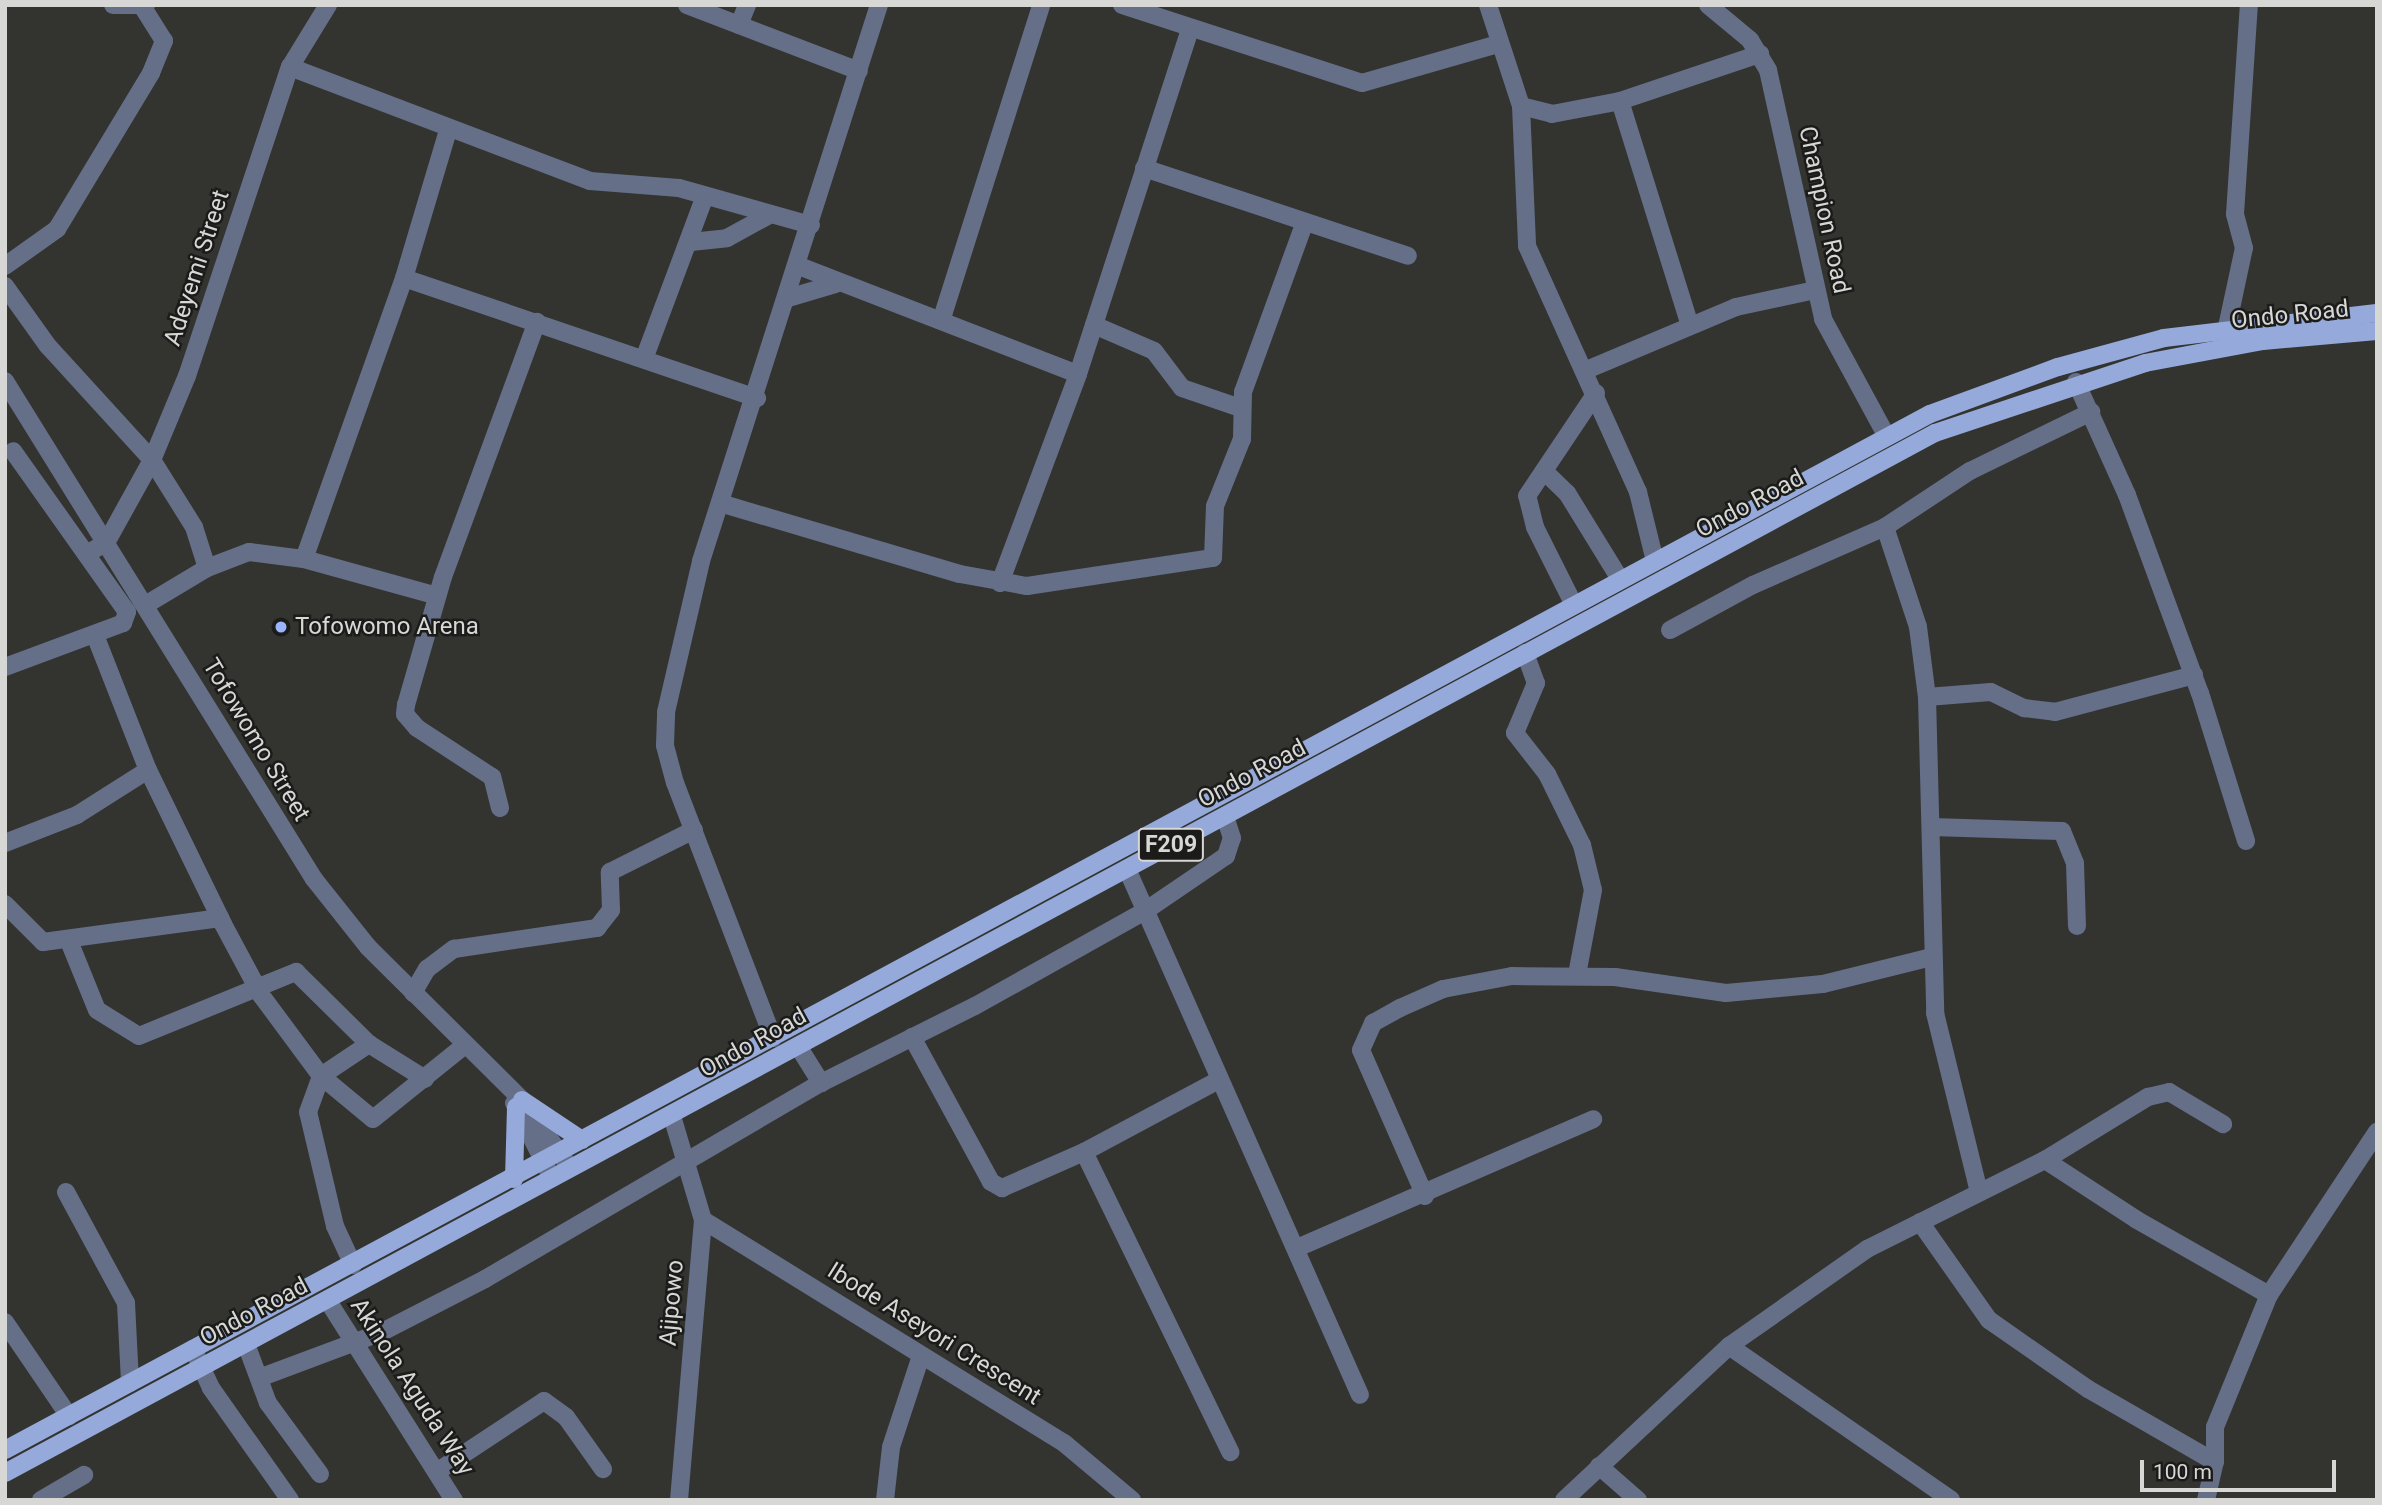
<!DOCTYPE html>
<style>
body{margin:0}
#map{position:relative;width:2382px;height:1505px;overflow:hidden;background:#333430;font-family:Roboto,sans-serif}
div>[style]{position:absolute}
.minor>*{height:18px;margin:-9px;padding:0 9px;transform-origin:9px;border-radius:9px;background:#656f88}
.major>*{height:18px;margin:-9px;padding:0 9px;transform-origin:9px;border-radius:9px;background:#95a9db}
.dots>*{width:19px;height:19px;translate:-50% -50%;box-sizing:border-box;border:4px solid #1b1c1a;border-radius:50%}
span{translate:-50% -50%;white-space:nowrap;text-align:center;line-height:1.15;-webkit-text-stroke:5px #1b1c1a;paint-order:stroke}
.shield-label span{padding:2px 5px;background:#1b1c1a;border:2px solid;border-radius:5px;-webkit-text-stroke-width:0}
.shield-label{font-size:23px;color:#d7d7d5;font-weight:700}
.street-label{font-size:24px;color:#d7d7d5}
.poi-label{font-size:24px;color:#d7d7d5}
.left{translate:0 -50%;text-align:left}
.frame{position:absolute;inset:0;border:7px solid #d7d7d5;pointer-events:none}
.scale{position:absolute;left:2140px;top:1460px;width:196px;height:32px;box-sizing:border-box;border:4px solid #d7d7d5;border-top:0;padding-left:9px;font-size:21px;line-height:24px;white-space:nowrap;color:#d7d7d5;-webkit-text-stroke:5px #1b1c1a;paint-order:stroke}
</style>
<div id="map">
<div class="minor">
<div style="left:113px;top:5px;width:33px"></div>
<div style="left:687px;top:5px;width:184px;rotate:21deg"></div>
<div style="left:1122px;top:5px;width:252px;rotate:18deg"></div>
<div style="left:1362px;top:83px;width:141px;rotate:-16deg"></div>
<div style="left:1488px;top:5px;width:106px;rotate:71.9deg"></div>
<div style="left:1521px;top:106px;width:140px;rotate:87.5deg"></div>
<div style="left:1527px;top:246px;width:270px;rotate:65.7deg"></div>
<div style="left:1638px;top:492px;width:71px;rotate:76.2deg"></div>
<div style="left:1708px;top:5px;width:55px;rotate:39.8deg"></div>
<div style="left:1750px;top:40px;width:35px;rotate:59deg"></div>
<div style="left:1768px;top:70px;width:255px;rotate:77.5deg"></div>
<div style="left:1823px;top:319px;width:132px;rotate:61.5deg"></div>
<div style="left:739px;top:25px;width:22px;rotate:-68deg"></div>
<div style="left:290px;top:67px;width:321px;rotate:20.8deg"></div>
<div style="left:590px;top:181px;width:89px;rotate:4.5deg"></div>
<div style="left:679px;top:188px;width:137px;rotate:15.7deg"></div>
<div style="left:1620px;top:101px;width:232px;rotate:72.7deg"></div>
<div style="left:1521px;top:106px;width:32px;rotate:14deg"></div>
<div style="left:1552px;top:114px;width:69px;rotate:-10.8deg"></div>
<div style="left:1620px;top:101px;width:148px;rotate:-18.6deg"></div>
<div style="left:1144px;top:168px;width:278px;rotate:18.4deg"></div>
<div style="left:691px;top:242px;width:36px;rotate:-6deg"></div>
<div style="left:727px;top:238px;width:50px;rotate:-28.6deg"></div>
<div style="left:5px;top:266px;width:64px;rotate:-35.4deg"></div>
<div style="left:57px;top:229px;width:182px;rotate:-58.9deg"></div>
<div style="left:151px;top:73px;width:35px;rotate:-68deg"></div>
<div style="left:164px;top:41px;width:41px;rotate:-122.2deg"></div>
<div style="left:799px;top:266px;width:299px;rotate:21.2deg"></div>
<div style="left:404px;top:278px;width:373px;rotate:18.8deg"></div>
<div style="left:5px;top:286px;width:74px;rotate:54.4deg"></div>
<div style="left:48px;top:346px;width:154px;rotate:47.6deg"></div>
<div style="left:152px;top:460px;width:79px;rotate:57.9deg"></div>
<div style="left:194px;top:527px;width:43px;rotate:72.4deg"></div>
<div style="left:788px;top:298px;width:50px;rotate:-16.3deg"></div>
<div style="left:942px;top:318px;width:328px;rotate:-72.4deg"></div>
<div style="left:1094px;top:325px;width:65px;rotate:23.4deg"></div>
<div style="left:1154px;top:351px;width:46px;rotate:52.9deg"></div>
<div style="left:1182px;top:388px;width:61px;rotate:19deg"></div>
<div style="left:2227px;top:327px;width:81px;rotate:-77.9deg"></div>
<div style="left:2244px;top:248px;width:35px;rotate:-105deg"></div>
<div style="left:2235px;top:214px;width:209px;rotate:-86.2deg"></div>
<div style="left:644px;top:359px;width:174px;rotate:-69.5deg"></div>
<div style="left:1584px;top:371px;width:165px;rotate:-22.8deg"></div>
<div style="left:1736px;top:307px;width:81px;rotate:-12.1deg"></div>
<div style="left:5px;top:381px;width:586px;rotate:58.18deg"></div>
<div style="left:314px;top:879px;width:87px;rotate:51.5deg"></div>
<div style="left:368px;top:947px;width:217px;rotate:44.8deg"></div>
<div style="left:522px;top:1100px;width:80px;rotate:54.7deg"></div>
<div style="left:2076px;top:382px;width:124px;rotate:65.7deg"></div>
<div style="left:2127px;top:495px;width:211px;rotate:69.8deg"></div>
<div style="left:2200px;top:693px;width:155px;rotate:72.7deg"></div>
<div style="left:1544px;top:471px;width:32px;rotate:44deg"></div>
<div style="left:1567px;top:493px;width:101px;rotate:58.4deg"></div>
<div style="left:720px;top:503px;width:250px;rotate:16.5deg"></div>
<div style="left:960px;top:574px;width:68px;rotate:10.2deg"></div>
<div style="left:1027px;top:586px;width:188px;rotate:-8.6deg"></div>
<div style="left:1213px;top:558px;width:52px;rotate:-87.8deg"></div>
<div style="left:1215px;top:506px;width:72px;rotate:-68.1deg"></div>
<div style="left:1242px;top:439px;width:47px;rotate:-88.8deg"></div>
<div style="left:1243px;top:392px;width:179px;rotate:-70deg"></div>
<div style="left:1885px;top:527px;width:105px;rotate:71.7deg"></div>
<div style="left:1918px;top:627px;width:71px;rotate:82.7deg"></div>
<div style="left:1927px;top:697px;width:316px;rotate:88.5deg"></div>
<div style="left:1935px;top:1013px;width:184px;rotate:76.2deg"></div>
<div style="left:86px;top:554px;width:23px;rotate:-29deg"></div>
<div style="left:106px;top:543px;width:95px;rotate:-61deg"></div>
<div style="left:152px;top:460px;width:91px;rotate:-67.4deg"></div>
<div style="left:187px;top:376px;width:326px;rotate:-71.6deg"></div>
<div style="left:290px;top:67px;width:73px;rotate:-58.5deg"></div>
<div style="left:304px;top:559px;width:298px;rotate:-70.4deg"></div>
<div style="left:404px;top:278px;width:154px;rotate:-73.4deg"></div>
<div style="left:1000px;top:583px;width:223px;rotate:-69.5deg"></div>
<div style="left:1078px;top:374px;width:362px;rotate:-72deg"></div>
<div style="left:147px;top:604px;width:70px;rotate:-31deg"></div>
<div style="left:207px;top:568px;width:45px;rotate:-20.9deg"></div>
<div style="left:249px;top:552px;width:55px;rotate:7.3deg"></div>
<div style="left:304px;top:559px;width:138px;rotate:15.5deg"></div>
<div style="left:1574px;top:605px;width:87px;rotate:-116.6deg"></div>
<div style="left:1535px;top:527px;width:32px;rotate:-104deg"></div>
<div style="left:1527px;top:496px;width:124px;rotate:-56.2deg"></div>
<div style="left:1670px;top:630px;width:94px;rotate:-28.5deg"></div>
<div style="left:1753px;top:585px;width:144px;rotate:-23.7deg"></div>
<div style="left:1885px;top:527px;width:102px;rotate:-33.4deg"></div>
<div style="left:1970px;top:471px;width:135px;rotate:-26deg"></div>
<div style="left:95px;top:635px;width:145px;rotate:68.6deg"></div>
<div style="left:148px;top:770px;width:171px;rotate:64deg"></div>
<div style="left:223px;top:924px;width:81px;rotate:61.8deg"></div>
<div style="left:261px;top:995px;width:101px;rotate:53.5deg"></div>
<div style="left:321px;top:1076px;width:67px;rotate:39.6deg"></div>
<div style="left:373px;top:1119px;width:118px;rotate:-38.8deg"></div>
<div style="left:1525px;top:653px;width:32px;rotate:70deg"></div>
<div style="left:1536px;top:683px;width:54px;rotate:112.8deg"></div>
<div style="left:1515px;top:733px;width:52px;rotate:52deg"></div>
<div style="left:1547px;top:774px;width:79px;rotate:63.8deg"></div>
<div style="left:1582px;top:845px;width:46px;rotate:76.3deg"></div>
<div style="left:1593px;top:890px;width:86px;rotate:100.7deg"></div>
<div style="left:5px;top:667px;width:126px;rotate:-20.4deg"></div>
<div style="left:123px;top:623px;width:12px;rotate:-70deg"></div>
<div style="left:127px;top:612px;width:197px;rotate:-125.3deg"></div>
<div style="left:1927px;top:697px;width:64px;rotate:-4.5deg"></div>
<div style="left:1991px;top:692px;width:37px;rotate:26deg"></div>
<div style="left:2024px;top:708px;width:31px;rotate:7deg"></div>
<div style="left:2055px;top:712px;width:144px;rotate:-14.9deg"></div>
<div style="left:500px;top:808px;width:32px;rotate:-104deg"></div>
<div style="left:492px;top:777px;width:90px;rotate:-146.8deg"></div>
<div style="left:417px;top:728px;width:18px;rotate:-131deg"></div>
<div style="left:405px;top:714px;width:9px;rotate:-84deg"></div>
<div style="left:406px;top:705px;width:133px;rotate:-73.9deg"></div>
<div style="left:443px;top:577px;width:272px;rotate:-69.8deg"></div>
<div style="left:1932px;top:827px;width:130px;rotate:1.8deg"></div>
<div style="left:2062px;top:831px;width:35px;rotate:68deg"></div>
<div style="left:2075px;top:863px;width:63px;rotate:88.2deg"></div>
<div style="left:5px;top:843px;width:77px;rotate:-21.3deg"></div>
<div style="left:77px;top:815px;width:84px;rotate:-32.4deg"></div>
<div style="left:1127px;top:869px;width:575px;rotate:66.11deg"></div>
<div style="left:5px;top:904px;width:54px;rotate:45deg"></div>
<div style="left:43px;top:942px;width:179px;rotate:-7.7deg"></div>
<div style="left:69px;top:941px;width:74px;rotate:67.9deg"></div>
<div style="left:97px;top:1010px;width:49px;rotate:31.8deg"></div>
<div style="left:139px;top:1036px;width:170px;rotate:-22.2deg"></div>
<div style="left:296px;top:972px;width:103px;rotate:44.6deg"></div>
<div style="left:369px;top:1044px;width:66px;rotate:32deg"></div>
<div style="left:413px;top:993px;width:28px;rotate:-60deg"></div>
<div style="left:427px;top:969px;width:34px;rotate:-37deg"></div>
<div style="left:454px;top:949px;width:145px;rotate:-8.4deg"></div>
<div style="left:597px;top:928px;width:23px;rotate:-52deg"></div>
<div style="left:611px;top:910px;width:38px;rotate:-92deg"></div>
<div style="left:610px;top:872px;width:94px;rotate:-26.6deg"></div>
<div style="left:912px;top:1037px;width:165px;rotate:61.4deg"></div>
<div style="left:991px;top:1182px;width:13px;rotate:29deg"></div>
<div style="left:1002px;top:1188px;width:90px;rotate:-23.7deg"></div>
<div style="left:1084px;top:1152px;width:153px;rotate:-28.1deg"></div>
<div style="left:773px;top:1038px;width:273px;rotate:-111deg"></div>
<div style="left:675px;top:783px;width:39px;rotate:-105deg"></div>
<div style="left:665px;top:745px;width:33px;rotate:-88deg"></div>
<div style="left:666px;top:712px;width:155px;rotate:-76.9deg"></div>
<div style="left:701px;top:561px;width:584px;rotate:-72.25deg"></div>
<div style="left:798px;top:1046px;width:44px;rotate:58.1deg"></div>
<div style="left:514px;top:1103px;width:84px;rotate:63.1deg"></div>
<div style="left:672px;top:1116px;width:109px;rotate:73.4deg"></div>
<div style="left:703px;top:1220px;width:281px;rotate:94.9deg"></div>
<div style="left:1084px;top:1152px;width:334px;rotate:64deg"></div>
<div style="left:2045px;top:1160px;width:110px;rotate:33.1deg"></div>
<div style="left:2137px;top:1220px;width:152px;rotate:29.6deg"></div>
<div style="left:66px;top:1192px;width:126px;rotate:61.6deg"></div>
<div style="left:126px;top:1303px;width:80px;rotate:87.1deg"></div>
<div style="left:1425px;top:1196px;width:159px;rotate:-113.7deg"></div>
<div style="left:1361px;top:1050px;width:30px;rotate:-66deg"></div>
<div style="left:1373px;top:1023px;width:31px;rotate:-29deg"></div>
<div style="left:1400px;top:1008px;width:47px;rotate:-23.8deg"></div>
<div style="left:1443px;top:989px;width:70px;rotate:-10.7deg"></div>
<div style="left:1512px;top:976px;width:103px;rotate:0.6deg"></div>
<div style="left:1615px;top:977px;width:112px;rotate:8.2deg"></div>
<div style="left:1726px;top:993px;width:97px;rotate:-5.3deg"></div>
<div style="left:1823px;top:984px;width:111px;rotate:-14deg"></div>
<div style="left:703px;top:1220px;width:424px;rotate:31.7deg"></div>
<div style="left:1064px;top:1443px;width:89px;rotate:40deg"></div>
<div style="left:1920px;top:1222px;width:120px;rotate:54.9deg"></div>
<div style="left:1989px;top:1320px;width:121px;rotate:34.9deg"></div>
<div style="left:2088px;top:1389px;width:146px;rotate:29.9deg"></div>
<div style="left:1297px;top:1248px;width:323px;rotate:-23.5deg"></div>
<div style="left:353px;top:1265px;width:43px;rotate:-114.8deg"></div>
<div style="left:335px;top:1226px;width:117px;rotate:-103.3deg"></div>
<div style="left:308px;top:1112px;width:38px;rotate:-70deg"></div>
<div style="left:321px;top:1076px;width:58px;rotate:-33.7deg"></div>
<div style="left:328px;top:1301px;width:236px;rotate:57.7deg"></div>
<div style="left:5px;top:1322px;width:114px;rotate:55.8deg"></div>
<div style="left:246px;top:1344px;width:63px;rotate:69.6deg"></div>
<div style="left:268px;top:1403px;width:88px;rotate:53.8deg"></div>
<div style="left:1729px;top:1346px;width:270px;rotate:34.7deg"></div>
<div style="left:193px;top:1349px;width:43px;rotate:65.2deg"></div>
<div style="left:211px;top:1388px;width:137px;rotate:54.8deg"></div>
<div style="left:259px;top:1378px;width:131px;rotate:-20.5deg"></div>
<div style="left:382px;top:1332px;width:116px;rotate:-27.2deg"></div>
<div style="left:485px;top:1279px;width:389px;rotate:-30.3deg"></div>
<div style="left:821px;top:1083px;width:172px;rotate:-26.6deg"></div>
<div style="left:975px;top:1006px;width:195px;rotate:-29.2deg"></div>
<div style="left:1145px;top:911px;width:98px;rotate:-34.2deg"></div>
<div style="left:1226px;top:856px;width:19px;rotate:-72deg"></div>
<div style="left:1232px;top:838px;width:23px;rotate:-108deg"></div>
<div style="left:1599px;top:1466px;width:52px;rotate:41.1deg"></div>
<div style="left:438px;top:1471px;width:127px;rotate:-33.4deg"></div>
<div style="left:544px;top:1401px;width:27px;rotate:36deg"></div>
<div style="left:566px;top:1417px;width:64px;rotate:54.6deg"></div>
<div style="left:41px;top:1500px;width:50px;rotate:-30.2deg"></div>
<div style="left:885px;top:1500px;width:53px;rotate:-83.5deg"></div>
<div style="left:891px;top:1447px;width:96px;rotate:-71.8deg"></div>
<div style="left:1564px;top:1500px;width:226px;rotate:-43deg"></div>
<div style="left:1729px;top:1346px;width:169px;rotate:-35.1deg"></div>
<div style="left:1867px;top:1249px;width:199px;rotate:-26.6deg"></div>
<div style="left:2045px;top:1160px;width:121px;rotate:-31.5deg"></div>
<div style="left:2148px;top:1097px;width:22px;rotate:-13deg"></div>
<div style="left:2169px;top:1092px;width:63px;rotate:30.7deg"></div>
<div style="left:2206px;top:1500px;width:39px;rotate:-77deg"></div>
<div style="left:2215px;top:1462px;width:35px;rotate:-90deg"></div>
<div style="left:2215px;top:1427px;width:143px;rotate:-67.8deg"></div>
<div style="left:2269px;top:1295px;width:196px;rotate:-56.5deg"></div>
</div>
<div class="major">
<div style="left:522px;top:1100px;width:72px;rotate:33.7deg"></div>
<div style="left:514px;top:1179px;width:72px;rotate:-88.4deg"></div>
<div style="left:5px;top:1450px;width:2186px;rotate:-28.29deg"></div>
<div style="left:1930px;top:414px;width:136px;rotate:-20.2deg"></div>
<div style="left:2058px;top:367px;width:110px;rotate:-15.3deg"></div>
<div style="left:2164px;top:338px;width:214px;rotate:-6.7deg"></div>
<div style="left:5px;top:1473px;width:2192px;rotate:-28.32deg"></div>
<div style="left:1935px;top:433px;width:221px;rotate:-18.4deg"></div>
<div style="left:2145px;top:363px;width:120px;rotate:-10.6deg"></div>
<div style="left:2263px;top:341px;width:114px;rotate:-5deg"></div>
</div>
<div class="dots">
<div style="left:281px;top:627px;background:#99b5fd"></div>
</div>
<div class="shield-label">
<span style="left:1171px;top:845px">F209</span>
</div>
<div class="street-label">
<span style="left:1824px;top:210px;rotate:78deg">Champion Road</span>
<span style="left:197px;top:268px;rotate:-72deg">Adeyemi Street</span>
<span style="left:2290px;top:315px;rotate:-6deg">Ondo Road</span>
<span style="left:1750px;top:504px;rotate:-28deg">Ondo Road</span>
<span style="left:256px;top:740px;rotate:59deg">Tofowomo Street</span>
<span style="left:1252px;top:774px;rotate:-28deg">Ondo Road</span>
<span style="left:753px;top:1043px;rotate:-29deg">Ondo Road</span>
<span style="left:672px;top:1303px;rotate:-85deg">Ajipowo</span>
<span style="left:254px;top:1312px;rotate:-28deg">Ondo Road</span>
<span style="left:934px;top:1334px;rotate:32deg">Ibode Aseyori Crescent</span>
<span style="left:412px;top:1387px;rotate:57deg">Akinola Aguda Way</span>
</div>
<div class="poi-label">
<span class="left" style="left:295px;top:627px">Tofowomo Arena</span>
</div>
<div class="frame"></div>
<div class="scale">100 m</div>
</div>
